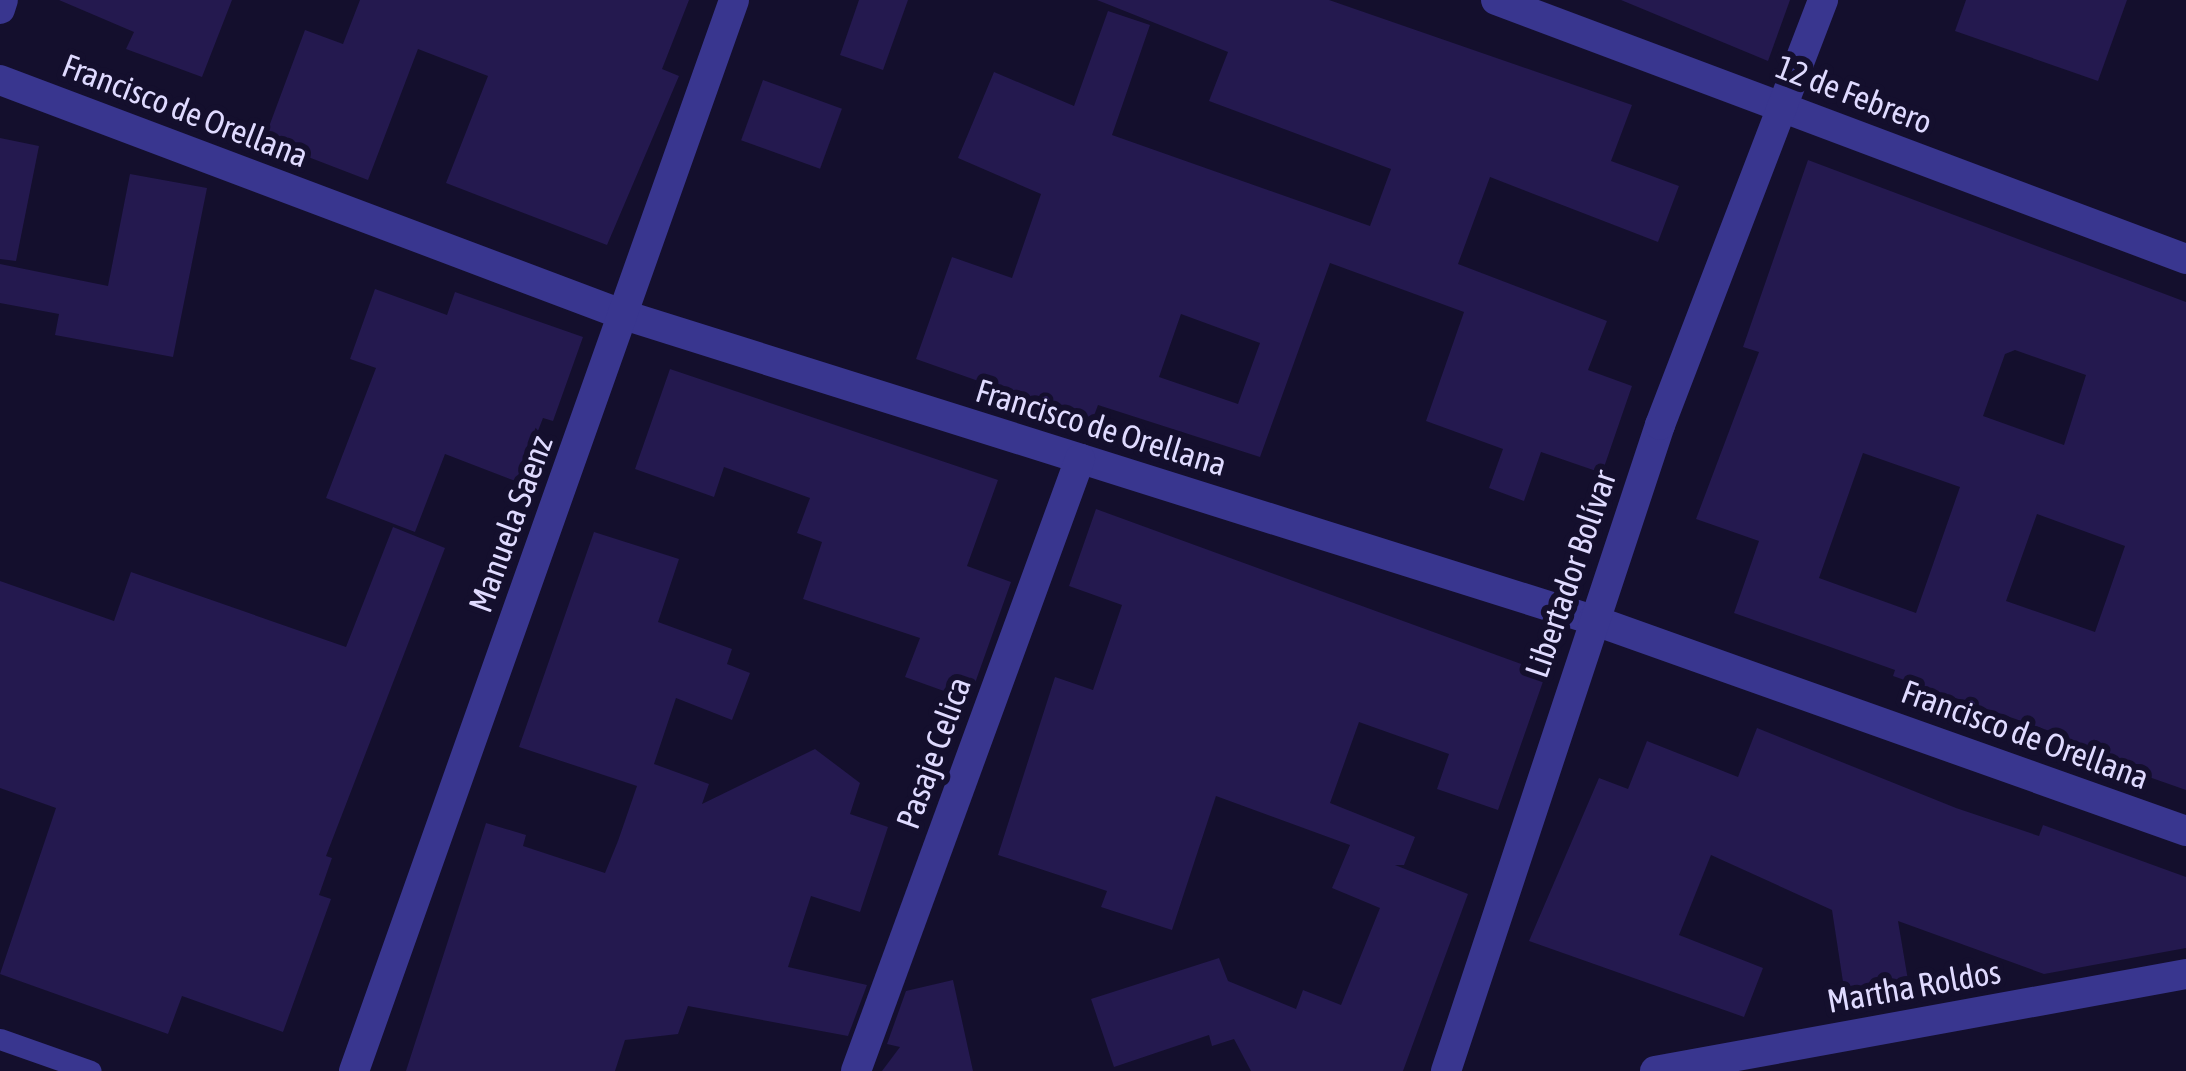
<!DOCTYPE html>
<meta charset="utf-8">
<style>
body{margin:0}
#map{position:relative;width:2186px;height:1071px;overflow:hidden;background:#140f2d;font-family:"Asap Condensed",sans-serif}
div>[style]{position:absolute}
.building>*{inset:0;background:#24194f;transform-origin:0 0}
.service>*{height:21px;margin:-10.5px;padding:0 10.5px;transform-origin:10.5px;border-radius:10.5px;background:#39368f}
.minor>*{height:30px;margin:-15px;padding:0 15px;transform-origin:15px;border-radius:15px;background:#39368f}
span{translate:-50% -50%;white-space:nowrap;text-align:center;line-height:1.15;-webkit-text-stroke:12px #140f2d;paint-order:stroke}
.street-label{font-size:33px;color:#dfdaff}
</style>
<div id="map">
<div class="building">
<div style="clip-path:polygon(59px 0,232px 0,202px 77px,126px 49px,134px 32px)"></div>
<div style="clip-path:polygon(360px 0,689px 0,662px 69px,679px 76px,607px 245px,446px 183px,488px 76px,418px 49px,368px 180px,264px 140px,305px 30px,343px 44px)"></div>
<div style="clip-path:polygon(859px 0,908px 0,883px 70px,840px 55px)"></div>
<div style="clip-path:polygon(evenodd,1097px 0,1329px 0,1632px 105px,1611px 161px,1679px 186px,1658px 242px,1490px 177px,1458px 264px,1607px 321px,1588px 370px,1632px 386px,1602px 473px,1541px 452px,1524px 501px,1489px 488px,1503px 449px,1426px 421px,1464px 312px,1330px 263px,1260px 457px,1098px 405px,1092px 421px,916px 359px,952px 257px,1012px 278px,1041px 194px,958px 158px,994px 72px,1074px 106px,1108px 11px,1150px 25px,1112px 135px,1370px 226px,1391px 169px,1209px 101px,1228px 52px,1097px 0,1181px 314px,1260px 343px,1238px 404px,1159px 377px,1181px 314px)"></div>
<div style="clip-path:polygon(1621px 0,1790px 0,1768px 61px)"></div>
<div style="clip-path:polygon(1966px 0,2127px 0,2098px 81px,1955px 31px)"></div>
<div style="left:763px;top:80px;width:84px;height:64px;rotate:20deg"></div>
<div style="clip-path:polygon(0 138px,39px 146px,16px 261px,0 259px)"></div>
<div style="clip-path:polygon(evenodd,1808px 160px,2186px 302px,2186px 790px,2055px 744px,2058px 734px,1893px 676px,1895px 670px,1734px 613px,1759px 541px,1696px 519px,1759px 352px,1743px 347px,1808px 160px,2015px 350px,2086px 375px,2064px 445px,1983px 416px,2005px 354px,2015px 350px,1808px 160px,1863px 453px,1960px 487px,1916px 613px,1819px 578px,1863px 453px,1808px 160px,2037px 514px,2125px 546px,2095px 632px,2006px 601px,2037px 514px)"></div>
<div style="clip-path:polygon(130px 174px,207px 188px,173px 357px,55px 335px,59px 314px,0 303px,0 264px,108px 286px)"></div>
<div style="clip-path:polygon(375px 289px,447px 315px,455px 292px,583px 337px,553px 421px,543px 418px,518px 482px,445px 454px,415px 532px,326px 498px,376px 368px,350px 359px)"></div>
<div style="clip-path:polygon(670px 369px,998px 480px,967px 566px,1011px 582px,969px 700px,905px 677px,920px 638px,803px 599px,822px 542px,797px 533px,810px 498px,724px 467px,714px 497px,635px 469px)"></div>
<div style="clip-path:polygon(1096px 509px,1546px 673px,1498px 810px,1437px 789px,1449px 754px,1359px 722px,1330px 803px,1415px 837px,1404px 865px,1395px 865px,1468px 894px,1403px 1071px,1251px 1071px,1234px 1039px,1212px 1046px,1209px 1035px,1114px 1067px,1091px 999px,1219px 958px,1228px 981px,1296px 1009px,1303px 990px,1341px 1005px,1380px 908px,1332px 888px,1350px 845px,1216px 796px,1172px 930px,1101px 907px,1107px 891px,998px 855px,1055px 677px,1093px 690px,1122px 605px,1069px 586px)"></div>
<div style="clip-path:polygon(393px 527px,445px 548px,326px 856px,332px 858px,319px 895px,331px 899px,283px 1032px,182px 996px,168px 1034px,0 974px,56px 808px,0 788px,0 581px,114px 621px,131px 572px,346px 647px)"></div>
<div style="clip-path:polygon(594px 532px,679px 559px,658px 622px,732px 649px,727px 664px,750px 673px,732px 720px,676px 698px,654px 764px,709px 784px,702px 804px,815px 749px,860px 783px,850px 814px,888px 827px,860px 912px,811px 896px,788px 967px,867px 985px,848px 1036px,688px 1006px,678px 1034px,625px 1040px,615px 1071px,406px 1071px,486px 823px,526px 835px,523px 846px,605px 873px,618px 841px,637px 786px,519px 747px)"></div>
<div style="clip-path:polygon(1757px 728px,1956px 808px,2039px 836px,2043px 825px,2186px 877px,2186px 948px,2044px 974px,1898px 921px,1911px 998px,1847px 1008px,1832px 910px,1711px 855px,1679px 935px,1763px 968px,1744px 1017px,1529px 941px,1599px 778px,1628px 789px,1647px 741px,1738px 777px)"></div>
<div style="clip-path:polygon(953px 980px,973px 1071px,882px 1071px,900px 1047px,887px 1044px,906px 991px)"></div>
</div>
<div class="service">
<div style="left:0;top:1039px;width:96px;rotate:19.4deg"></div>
</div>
<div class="minor">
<div style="left:1496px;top:0;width:737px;rotate:20.57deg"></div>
<div style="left:0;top:9px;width:9px;rotate:-72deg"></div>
<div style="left:0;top:80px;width:667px;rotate:20.64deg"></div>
<div style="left:624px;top:315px;width:1016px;rotate:17.47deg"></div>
<div style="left:1593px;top:620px;width:629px;rotate:19.59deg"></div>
<div style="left:354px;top:1071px;width:1136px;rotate:-70.46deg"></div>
<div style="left:856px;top:1071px;width:652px;rotate:-69.9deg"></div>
<div style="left:1446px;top:1071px;width:681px;rotate:-71.67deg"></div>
<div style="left:1660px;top:425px;width:455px;rotate:-69deg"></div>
<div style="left:1655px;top:1071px;width:540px;rotate:-10.35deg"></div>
</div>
<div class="street-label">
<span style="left:1854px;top:95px;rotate:21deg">12 de Febrero</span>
<span style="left:185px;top:111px;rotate:21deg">Francisco de Orellana</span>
<span style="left:1101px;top:428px;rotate:17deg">Francisco de Orellana</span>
<span style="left:511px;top:524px;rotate:-70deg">Manuela Saenz</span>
<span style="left:1571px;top:574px;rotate:-71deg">Libertador Bolívar</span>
<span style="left:2025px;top:735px;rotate:20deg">Francisco de Orellana</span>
<span style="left:934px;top:753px;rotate:-70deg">Pasaje Celica</span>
<span style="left:1914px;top:987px;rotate:-10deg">Martha Roldos</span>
</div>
</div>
